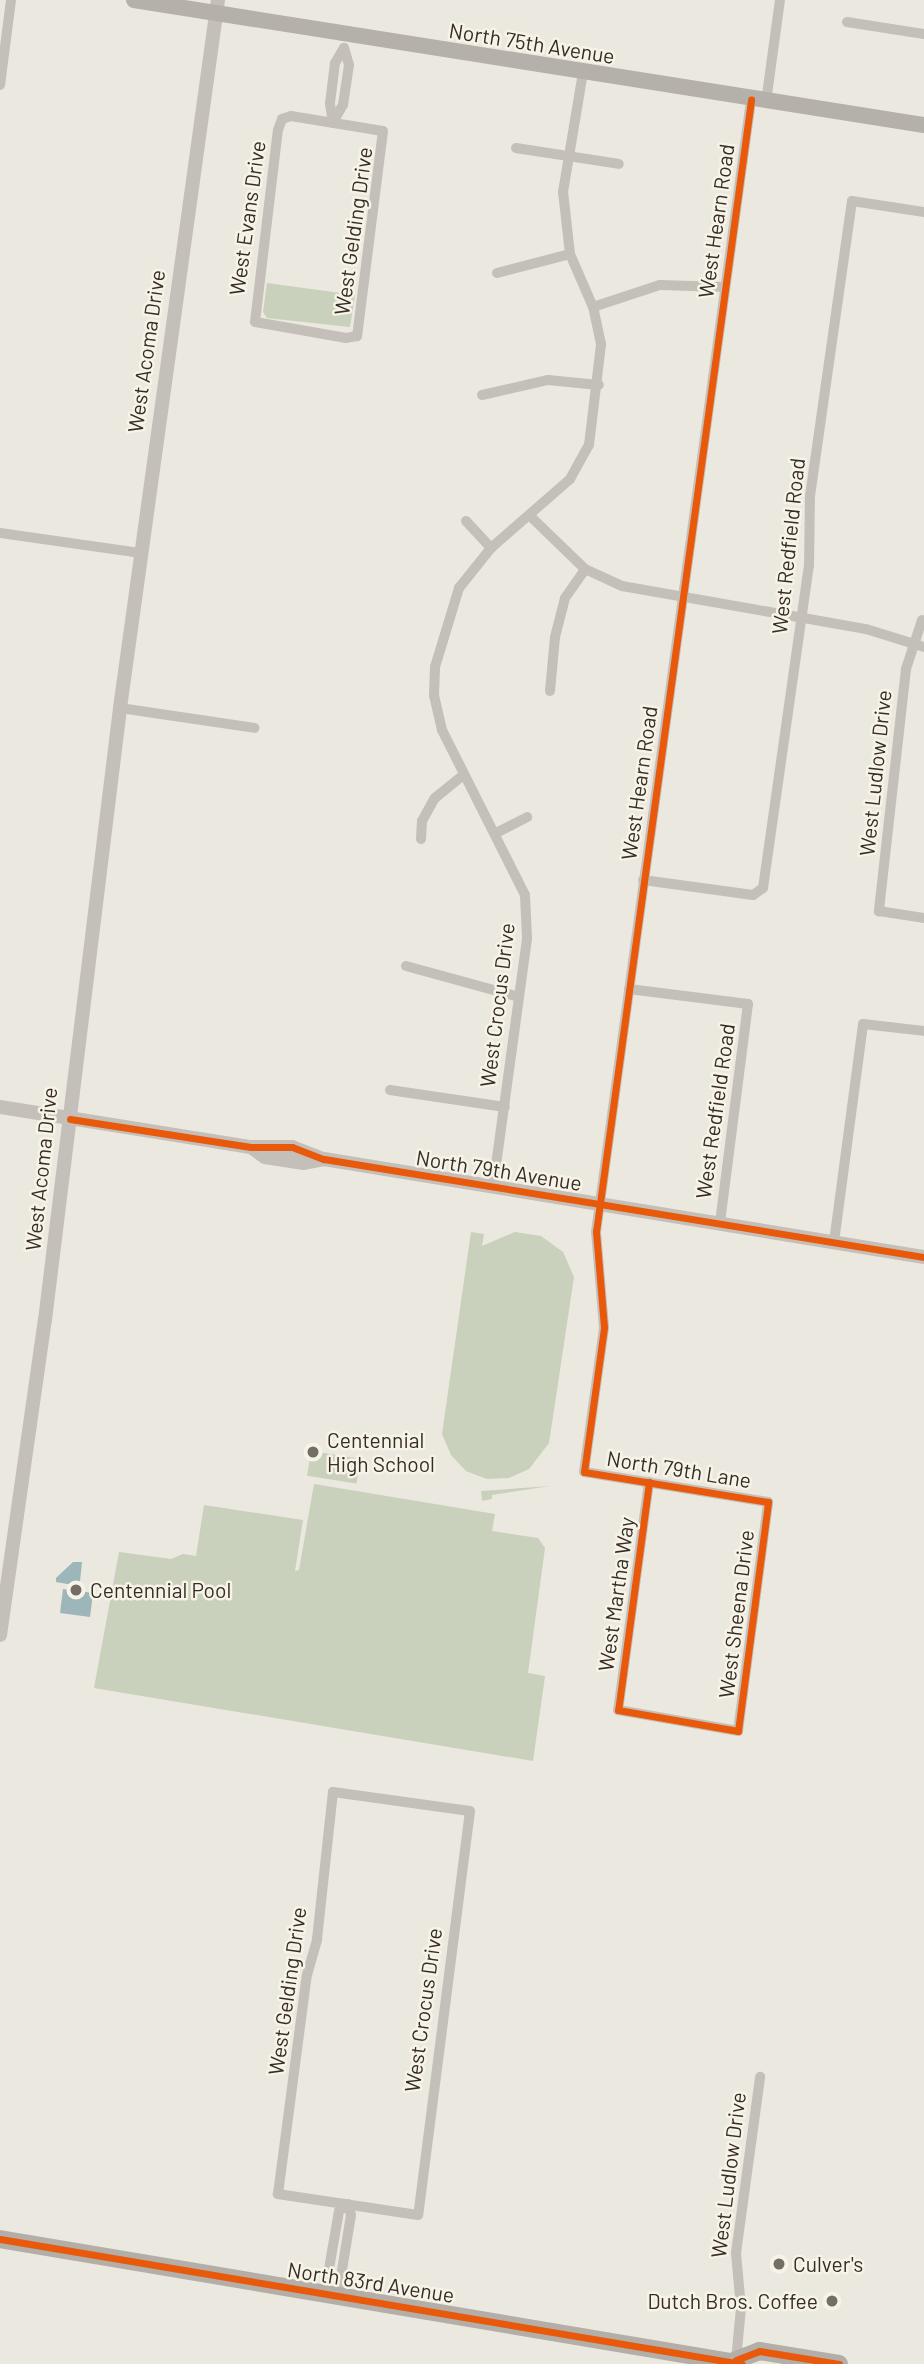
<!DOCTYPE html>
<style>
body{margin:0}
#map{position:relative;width:924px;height:2364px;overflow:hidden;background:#ebe8e0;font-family:Barlow,sans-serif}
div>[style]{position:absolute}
.green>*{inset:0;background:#c9d0bb;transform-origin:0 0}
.water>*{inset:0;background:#9db6ba}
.minor>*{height:10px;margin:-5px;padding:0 5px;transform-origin:5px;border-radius:5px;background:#c4c0b9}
.tertiary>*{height:14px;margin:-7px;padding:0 7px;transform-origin:7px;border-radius:7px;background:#c4c0b9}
.secondary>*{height:16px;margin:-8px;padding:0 8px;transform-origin:8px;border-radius:8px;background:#b5b0aa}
.primary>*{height:18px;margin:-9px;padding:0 9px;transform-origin:9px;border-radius:9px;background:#b3aea8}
.cycleway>*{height:7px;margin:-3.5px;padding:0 3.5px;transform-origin:3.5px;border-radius:3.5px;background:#e8590c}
.dots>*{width:19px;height:19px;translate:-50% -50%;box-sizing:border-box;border:4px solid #f8f3e7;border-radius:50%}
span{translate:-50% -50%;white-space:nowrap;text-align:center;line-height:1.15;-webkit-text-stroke:5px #f8f3e7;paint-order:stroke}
.street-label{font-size:21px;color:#342d28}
.poi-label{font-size:21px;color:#342d28}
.left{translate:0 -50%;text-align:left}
.right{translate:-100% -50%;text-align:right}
</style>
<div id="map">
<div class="green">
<div style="clip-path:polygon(267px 283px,355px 295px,350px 327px,267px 318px,263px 312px)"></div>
<div style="clip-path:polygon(471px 1232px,484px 1234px,482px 1246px,515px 1232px,541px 1236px,563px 1252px,574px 1277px,549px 1443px,529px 1469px,509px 1478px,487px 1479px,466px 1471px,451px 1455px,442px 1434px)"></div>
<div style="left:311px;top:1451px;width:50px;height:25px;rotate:9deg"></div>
<div style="clip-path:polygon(314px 1484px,495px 1514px,492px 1531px,538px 1538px,545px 1548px,528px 1673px,545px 1676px,533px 1761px,94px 1688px,119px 1552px,171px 1559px,183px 1554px,196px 1556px,204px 1505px,303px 1520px,295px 1571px,299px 1570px)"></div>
<div style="clip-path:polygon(550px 1486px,492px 1495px,492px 1499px,482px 1501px,481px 1491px)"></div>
</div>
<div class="water">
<div style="clip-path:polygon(73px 1562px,82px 1562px,79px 1591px,93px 1593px,90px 1617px,60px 1613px,63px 1589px,72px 1590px,73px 1585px,56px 1582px,56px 1578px)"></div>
</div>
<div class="minor">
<div style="left:847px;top:22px;width:78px;rotate:8.9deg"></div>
<div style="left:0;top:85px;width:86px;rotate:-82.6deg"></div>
<div style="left:766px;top:102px;width:103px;rotate:-82.2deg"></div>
<div style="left:291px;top:116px;width:93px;rotate:9.3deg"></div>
<div style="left:383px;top:131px;width:207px;rotate:97.2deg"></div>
<div style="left:357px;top:336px;width:11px;rotate:170deg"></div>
<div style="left:346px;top:338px;width:92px;rotate:-170deg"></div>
<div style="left:255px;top:322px;width:193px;rotate:-83.2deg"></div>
<div style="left:278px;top:130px;width:12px;rotate:-70deg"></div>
<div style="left:282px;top:119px;width:9px;rotate:-18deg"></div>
<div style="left:333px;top:122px;width:20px;rotate:-60deg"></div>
<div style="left:343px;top:105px;width:40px;rotate:-81.5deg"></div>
<div style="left:349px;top:65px;width:18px;rotate:-106deg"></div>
<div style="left:333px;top:123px;width:20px;rotate:-99deg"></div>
<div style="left:330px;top:103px;width:40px;rotate:-82.9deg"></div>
<div style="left:335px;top:63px;width:17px;rotate:-59deg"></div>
<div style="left:516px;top:148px;width:104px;rotate:8.8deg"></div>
<div style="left:497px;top:273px;width:75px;rotate:-14.6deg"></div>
<div style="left:593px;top:307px;width:71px;rotate:-18.2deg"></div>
<div style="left:660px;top:285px;width:64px;rotate:1.8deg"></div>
<div style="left:482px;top:395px;width:68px;rotate:-12.8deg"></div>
<div style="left:548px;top:380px;width:51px;rotate:5.6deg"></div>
<div style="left:529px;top:515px;width:78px;rotate:44deg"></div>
<div style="left:585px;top:569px;width:41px;rotate:24.7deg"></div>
<div style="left:622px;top:586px;width:248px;rotate:10deg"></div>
<div style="left:866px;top:629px;width:61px;rotate:17.2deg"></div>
<div style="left:466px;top:521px;width:37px;rotate:47deg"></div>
<div style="left:0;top:533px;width:141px;rotate:8.1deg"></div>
<div style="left:922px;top:620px;width:52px;rotate:108.1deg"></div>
<div style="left:906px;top:669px;width:244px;rotate:96.4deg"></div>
<div style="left:879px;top:911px;width:46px;rotate:8.8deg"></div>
<div style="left:550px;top:691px;width:54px;rotate:-84.7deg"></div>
<div style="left:555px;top:637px;width:40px;rotate:-75.6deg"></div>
<div style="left:565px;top:598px;width:35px;rotate:-55deg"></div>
<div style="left:120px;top:708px;width:136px;rotate:8.4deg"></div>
<div style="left:496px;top:833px;width:35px;rotate:-27deg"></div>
<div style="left:421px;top:839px;width:18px;rotate:-87deg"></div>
<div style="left:422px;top:821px;width:26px;rotate:-61deg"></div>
<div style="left:435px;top:798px;width:35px;rotate:-39deg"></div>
<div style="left:643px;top:880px;width:111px;rotate:7.8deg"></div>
<div style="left:753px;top:895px;width:12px;rotate:-35deg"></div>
<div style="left:763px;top:888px;width:325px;rotate:-81.9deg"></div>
<div style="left:809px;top:566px;width:70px;rotate:-89.2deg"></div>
<div style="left:810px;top:496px;width:298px;rotate:-81.9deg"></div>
<div style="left:852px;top:201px;width:73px;rotate:8.7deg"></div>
<div style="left:406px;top:966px;width:117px;rotate:15.3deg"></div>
<div style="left:629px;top:989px;width:120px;rotate:7.2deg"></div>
<div style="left:748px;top:1004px;width:221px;rotate:97.3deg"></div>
<div style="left:390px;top:1090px;width:116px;rotate:8.4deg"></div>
<div style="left:493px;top:1187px;width:251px;rotate:-82.2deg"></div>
<div style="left:527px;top:938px;width:43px;rotate:-92.7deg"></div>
<div style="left:525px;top:895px;width:185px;rotate:-116.7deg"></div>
<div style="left:442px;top:730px;width:35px;rotate:-103deg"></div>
<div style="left:434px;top:696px;width:29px;rotate:-88deg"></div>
<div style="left:435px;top:667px;width:83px;rotate:-73.1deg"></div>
<div style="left:459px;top:588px;width:51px;rotate:-51.3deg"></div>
<div style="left:491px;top:548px;width:105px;rotate:-41.1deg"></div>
<div style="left:570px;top:479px;width:39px;rotate:-61deg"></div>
<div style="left:589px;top:445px;width:102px;rotate:-83.2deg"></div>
<div style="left:601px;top:344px;width:38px;rotate:-102deg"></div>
<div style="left:593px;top:307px;width:58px;rotate:-113.5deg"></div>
<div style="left:570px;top:254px;width:62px;rotate:-96.4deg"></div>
<div style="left:563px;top:192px;width:121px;rotate:-80.5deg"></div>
<div style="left:834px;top:1242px;width:220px;rotate:-82.4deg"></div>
<div style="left:863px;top:1024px;width:61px;rotate:6.5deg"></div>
<div style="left:649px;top:1482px;width:230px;rotate:97.7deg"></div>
<div style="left:618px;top:1710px;width:122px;rotate:9.9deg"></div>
<div style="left:738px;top:1731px;width:231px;rotate:-82.5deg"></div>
<div style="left:768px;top:1502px;width:186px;rotate:-170.7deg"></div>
<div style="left:584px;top:1472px;width:146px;rotate:-82.1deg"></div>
<div style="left:604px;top:1327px;width:95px;rotate:-94.8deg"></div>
<div style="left:596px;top:1232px;width:1143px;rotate:-82.2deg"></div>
<div style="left:333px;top:1792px;width:138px;rotate:7.9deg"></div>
<div style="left:470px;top:1811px;width:407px;rotate:97.3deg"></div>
<div style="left:418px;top:2215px;width:142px;rotate:-171.5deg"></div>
<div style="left:278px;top:2194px;width:221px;rotate:-82.5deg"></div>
<div style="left:307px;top:1975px;width:37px;rotate:-74deg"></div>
<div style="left:317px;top:1939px;width:148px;rotate:-83.8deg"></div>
<div style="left:325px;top:2292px;width:82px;rotate:-80.2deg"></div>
<div style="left:339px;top:2211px;width:11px;rotate:-38deg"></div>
<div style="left:348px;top:2204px;width:11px;rotate:75deg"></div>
<div style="left:351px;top:2215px;width:80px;rotate:99.3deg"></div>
<div style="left:736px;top:2360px;width:52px;rotate:-84.5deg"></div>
<div style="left:741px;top:2308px;width:55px;rotate:-95.2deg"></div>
<div style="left:736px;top:2253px;width:178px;rotate:-82.2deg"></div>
</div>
<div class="tertiary">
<div style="left:0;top:1107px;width:254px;rotate:9.1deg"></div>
<div style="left:251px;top:1147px;width:41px"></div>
<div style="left:292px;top:1147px;width:34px;rotate:21deg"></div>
<div style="left:324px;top:1159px;width:608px;rotate:9.28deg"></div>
<div style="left:251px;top:1147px;width:17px;rotate:36deg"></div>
<div style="left:265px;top:1157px;width:39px;rotate:9deg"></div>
<div style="left:304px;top:1163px;width:20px;rotate:-11deg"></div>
<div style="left:0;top:1635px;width:318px;rotate:-81.9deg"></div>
<div style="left:45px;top:1320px;width:617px;rotate:-83.01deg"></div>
<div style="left:120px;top:708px;width:715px;rotate:-82.12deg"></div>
</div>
<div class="secondary">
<div style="left:134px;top:0;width:800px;rotate:8.99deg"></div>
</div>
<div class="primary">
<div style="left:0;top:2239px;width:752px;rotate:9.56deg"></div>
<div style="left:736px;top:2360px;width:25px;rotate:-21deg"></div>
<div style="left:759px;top:2351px;width:81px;rotate:9.2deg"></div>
</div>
<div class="cycleway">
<div style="left:70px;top:1119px;width:183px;rotate:8.8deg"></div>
<div style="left:251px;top:1147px;width:41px"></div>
<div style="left:292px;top:1147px;width:34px;rotate:21deg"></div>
<div style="left:324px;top:1159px;width:608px;rotate:9.28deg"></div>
<div style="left:649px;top:1482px;width:230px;rotate:97.7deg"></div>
<div style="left:618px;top:1710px;width:122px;rotate:9.9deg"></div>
<div style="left:738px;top:1731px;width:231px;rotate:-82.5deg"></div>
<div style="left:768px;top:1502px;width:186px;rotate:-170.7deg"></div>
<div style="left:584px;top:1472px;width:146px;rotate:-82.1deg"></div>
<div style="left:604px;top:1327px;width:95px;rotate:-94.8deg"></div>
<div style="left:596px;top:1232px;width:1143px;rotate:-82.2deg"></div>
<div style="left:0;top:2239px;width:752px;rotate:9.56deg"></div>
<div style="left:736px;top:2360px;width:25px;rotate:-21deg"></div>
<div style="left:759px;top:2351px;width:81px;rotate:9.2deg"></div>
</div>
<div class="dots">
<div style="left:313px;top:1452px;background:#746e68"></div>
<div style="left:76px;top:1590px;background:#746e68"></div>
<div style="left:779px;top:2264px;background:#746e68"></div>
<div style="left:832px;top:2301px;background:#746e68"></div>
</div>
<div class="street-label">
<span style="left:532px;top:43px;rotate:9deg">North 75th Avenue</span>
<span style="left:247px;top:218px;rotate:-82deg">West Evans Drive</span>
<span style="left:716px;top:221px;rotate:-82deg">West Hearn Road</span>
<span style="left:353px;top:231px;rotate:-82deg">West Gelding Drive</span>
<span style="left:146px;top:351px;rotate:-82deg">West Acoma Drive</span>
<span style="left:788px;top:546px;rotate:-84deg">West Redfield Road</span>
<span style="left:875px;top:773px;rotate:-84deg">West Ludlow Drive</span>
<span style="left:639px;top:783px;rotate:-82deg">West Hearn Road</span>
<span style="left:497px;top:1005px;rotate:-83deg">West Crocus Drive</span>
<span style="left:715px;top:1111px;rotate:-82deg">West Redfield Road</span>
<span style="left:41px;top:1169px;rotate:-84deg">West Acoma Drive</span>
<span style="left:499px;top:1170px;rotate:9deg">North 79th Avenue</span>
<span style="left:679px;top:1469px;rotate:9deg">North 79th Lane</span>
<span style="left:616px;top:1594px;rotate:-82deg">West Martha Way</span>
<span style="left:736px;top:1614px;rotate:-83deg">West Sheena Drive</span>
<span style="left:287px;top:1991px;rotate:-82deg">West Gelding Drive</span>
<span style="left:423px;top:2010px;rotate:-82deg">West Crocus Drive</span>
<span style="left:728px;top:2175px;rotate:-83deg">West Ludlow Drive</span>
<span style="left:371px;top:2282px;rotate:9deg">North 83rd Avenue</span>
</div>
<div class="poi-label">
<span class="left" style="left:327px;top:1452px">Centennial<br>High School</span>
<span class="left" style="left:90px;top:1590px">Centennial Pool</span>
<span class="left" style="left:793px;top:2264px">Culver's</span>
<span class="right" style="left:818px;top:2301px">Dutch Bros. Coffee</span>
</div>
</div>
